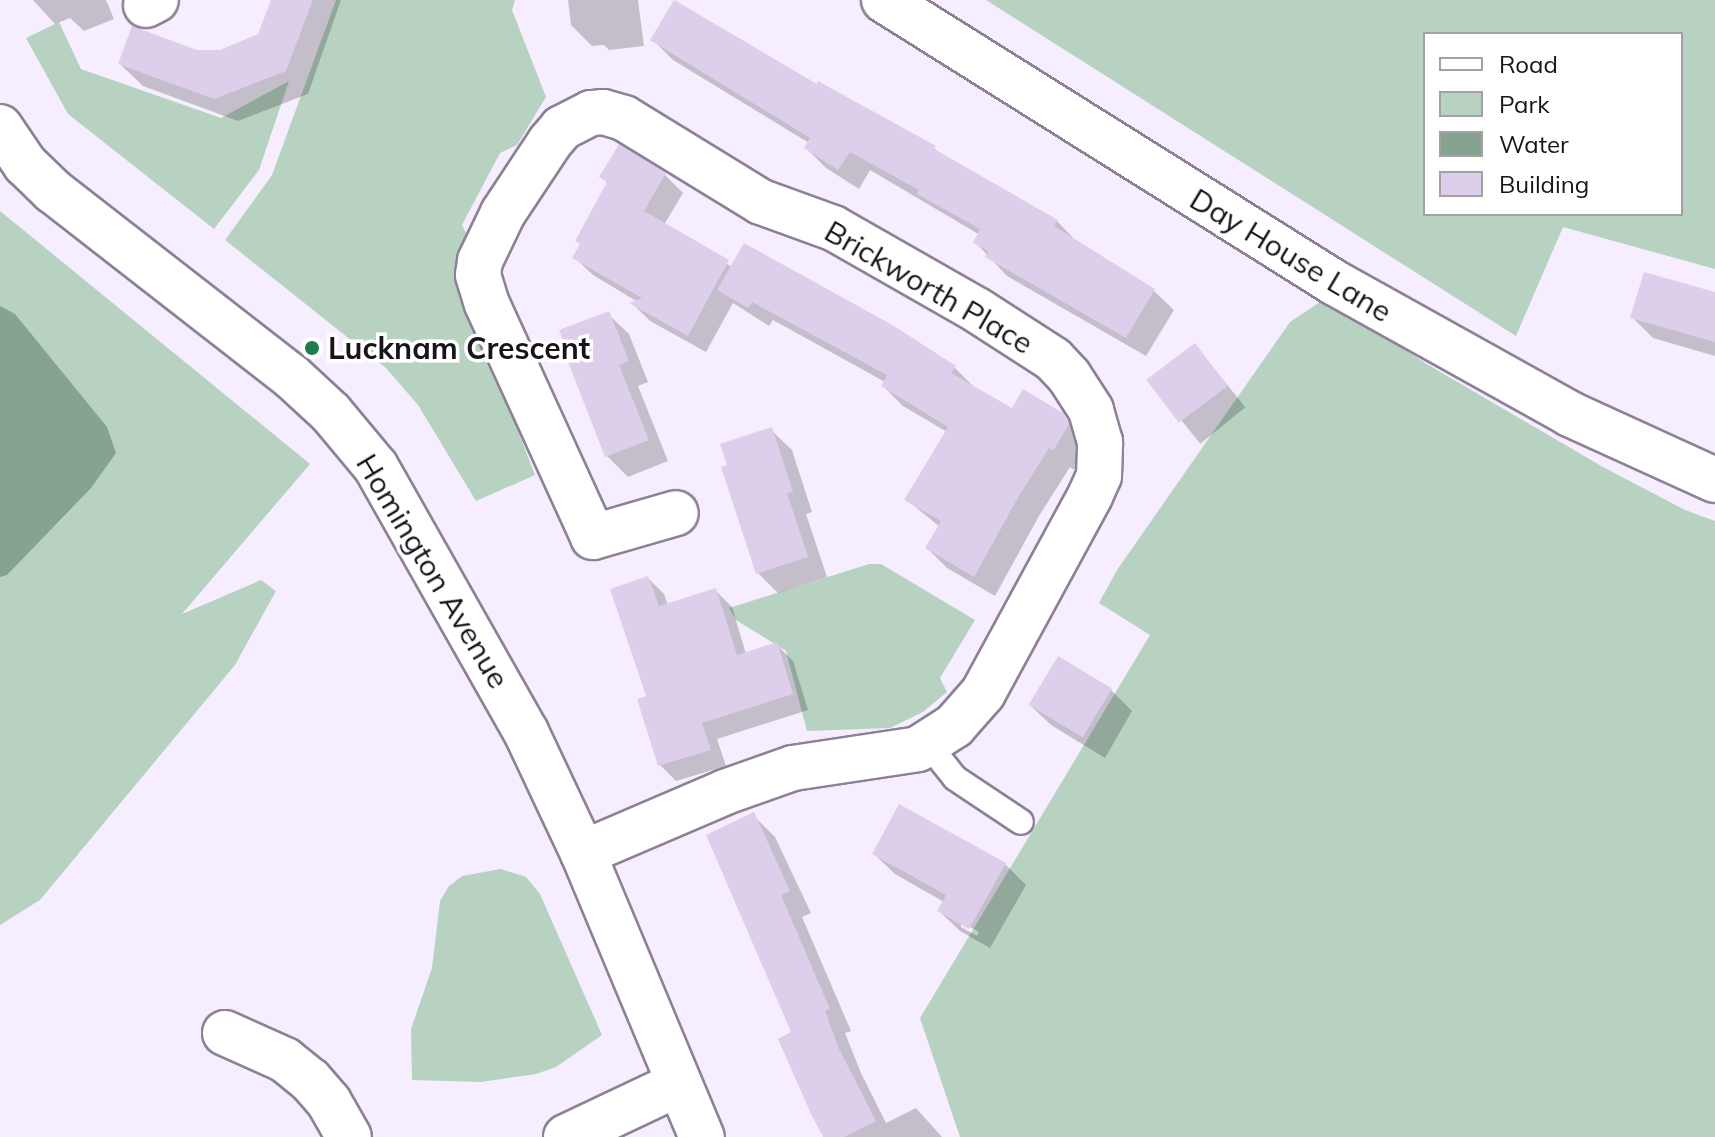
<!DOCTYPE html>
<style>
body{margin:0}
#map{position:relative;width:1715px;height:1137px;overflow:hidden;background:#f6eefe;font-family:Mulish,sans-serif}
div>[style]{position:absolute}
.green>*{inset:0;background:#b7d2c1}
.water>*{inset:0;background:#86a291}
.shadow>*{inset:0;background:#0003;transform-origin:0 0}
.building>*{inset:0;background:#ddcfeb;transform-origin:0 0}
.roads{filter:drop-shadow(2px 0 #8d8198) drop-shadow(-2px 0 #8d8198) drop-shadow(0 2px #8d8198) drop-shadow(0 -2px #8d8198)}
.lane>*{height:24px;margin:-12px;padding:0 12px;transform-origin:12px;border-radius:12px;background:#fff}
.street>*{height:44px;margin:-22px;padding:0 22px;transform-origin:22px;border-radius:22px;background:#fff}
.dots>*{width:22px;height:22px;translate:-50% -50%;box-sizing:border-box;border:4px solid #fff;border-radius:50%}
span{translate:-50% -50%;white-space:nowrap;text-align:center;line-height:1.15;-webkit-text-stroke:7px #fff;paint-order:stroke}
.street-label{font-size:30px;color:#18141c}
.poi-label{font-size:30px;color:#18141c;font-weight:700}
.left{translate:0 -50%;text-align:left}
.legend{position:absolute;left:1423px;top:32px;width:260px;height:184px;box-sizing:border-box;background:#fff;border:2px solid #a3a1a4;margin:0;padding:10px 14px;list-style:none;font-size:24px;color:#18141c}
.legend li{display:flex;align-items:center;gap:16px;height:40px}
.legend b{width:40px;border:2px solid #a3a1a4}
</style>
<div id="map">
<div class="green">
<div style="clip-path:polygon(336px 0,515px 0,512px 10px,546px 97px,517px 145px,500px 153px,462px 225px,472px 245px,463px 288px,535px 475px,476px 501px,418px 405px,386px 368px,225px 240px,272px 175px)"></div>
<div style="clip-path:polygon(evenodd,986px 0,1715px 0,1715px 269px,1563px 227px,1516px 336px,986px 0,1425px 34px,1681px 34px,1681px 214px,1425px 214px,1425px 34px)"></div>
<div style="clip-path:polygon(59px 22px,81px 69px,221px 118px,289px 81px,259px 170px,214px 229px,68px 114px,26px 38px)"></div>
<div style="clip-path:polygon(0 211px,310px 464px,182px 614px,261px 580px,276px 591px,235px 665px,40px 900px,0 925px)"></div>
<div style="clip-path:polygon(1320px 302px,1342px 307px,1425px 363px,1603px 467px,1685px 510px,1715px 521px,1715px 1137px,960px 1137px,920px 1018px,1150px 635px,1099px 603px,1117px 570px,1290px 322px)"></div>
<div style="clip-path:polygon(869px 564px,881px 564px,975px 620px,940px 678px,947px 692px,923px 712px,890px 728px,807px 731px,786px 651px,736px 620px,729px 608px)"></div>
<div style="clip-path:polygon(501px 869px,526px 877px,540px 894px,602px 1035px,556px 1067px,536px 1074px,481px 1082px,412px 1080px,411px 1029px,432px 968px,440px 901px,449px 886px,462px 876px)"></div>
</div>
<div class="water">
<div style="clip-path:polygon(0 306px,15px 314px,107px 427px,116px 453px,91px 488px,7px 575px,0 577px)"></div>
</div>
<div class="shadow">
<div style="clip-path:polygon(33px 0,106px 0,114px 19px,84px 31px,70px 18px,55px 24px)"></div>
<div style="clip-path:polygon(272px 0,341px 0,308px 94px,238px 121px,143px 86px,120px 64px,221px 52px,260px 35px)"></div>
<div style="clip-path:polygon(568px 0,638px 0,644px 46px,609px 50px,604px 45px,592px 46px,571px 25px)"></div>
<div style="clip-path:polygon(676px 1px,817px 87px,934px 148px,945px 158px,1057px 221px,1076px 241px,1154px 291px,1174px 310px,1146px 356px,1007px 276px,976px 243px,980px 235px,870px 170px,859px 189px,826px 168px,806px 148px,809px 143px,673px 60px,653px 40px)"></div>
<div style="clip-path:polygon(620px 147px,665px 175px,683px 193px,664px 225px,732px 267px,955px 368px,975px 388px,1012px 411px,1062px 415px,1083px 436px,1088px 446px,1074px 470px,1070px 467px,1039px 516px,995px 596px,947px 568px,927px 548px,940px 527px,907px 500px,947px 432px,903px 406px,883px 386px,885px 382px,773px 320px,769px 326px,733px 303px,706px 352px,650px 321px,633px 304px,638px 302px,593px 275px,574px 257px,609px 184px,602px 177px)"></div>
<div style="clip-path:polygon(1715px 294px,1715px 356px,1653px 338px,1633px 318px)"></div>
<div style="clip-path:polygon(608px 314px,629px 334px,648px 382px,638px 386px,668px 461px,628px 477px,607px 456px)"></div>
<div style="left:1195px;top:345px;width:80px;height:58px;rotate:51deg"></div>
<div style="clip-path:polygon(771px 430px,792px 450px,812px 512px,806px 514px,827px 577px,778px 593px,758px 573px,729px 466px)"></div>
<div style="clip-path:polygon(648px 578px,664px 594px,668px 605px,716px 591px,732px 607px,746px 654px,776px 644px,793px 661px,808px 710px,717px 739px,726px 766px,676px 781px,660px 765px,649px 698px)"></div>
<div style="clip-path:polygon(1111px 690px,1132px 711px,1105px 758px,1051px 725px,1030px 705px)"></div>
<div style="clip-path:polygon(753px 815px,775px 837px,811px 913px,802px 917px,851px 1031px,845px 1033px,861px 1073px,886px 1123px,916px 1108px,942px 1137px,825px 1137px,794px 1033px)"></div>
<div style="clip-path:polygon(evenodd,874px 854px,1005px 864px,1026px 885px,990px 948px,960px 931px,939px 911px,944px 902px,895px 874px,874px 854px,961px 922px,979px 932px,977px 936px,961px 927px,961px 922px)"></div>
</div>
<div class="building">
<div style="clip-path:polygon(271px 0,313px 0,286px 71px,214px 99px,118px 64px,132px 26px,197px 50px,220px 50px,258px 34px)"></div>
<div style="clip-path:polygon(674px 0,817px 84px,818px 81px,936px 146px,934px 149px,1058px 220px,1054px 226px,1155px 289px,1126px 338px,985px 257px,988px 251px,973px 243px,980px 229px,917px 194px,919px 190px,850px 152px,838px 170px,804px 148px,810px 138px,650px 40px)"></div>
<div style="clip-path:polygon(619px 144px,666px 173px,644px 211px,729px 260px,688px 336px,629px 303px,642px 298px,572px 258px,580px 244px,575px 241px,607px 182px,599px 177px)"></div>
<div style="clip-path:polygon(744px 243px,894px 326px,956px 366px,951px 373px,1012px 408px,1023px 389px,1063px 413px,1069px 424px,1053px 451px,1049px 448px,1019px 496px,974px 577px,925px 548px,941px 521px,904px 500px,948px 427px,881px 386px,887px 375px,752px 302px,748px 308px,717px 290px)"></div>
<div style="clip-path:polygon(1644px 272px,1715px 292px,1715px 342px,1630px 318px)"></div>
<div style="clip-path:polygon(609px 311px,629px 361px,619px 365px,649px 440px,605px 457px,562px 346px,565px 345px,559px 330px)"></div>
<div style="left:1195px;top:343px;width:54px;height:61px;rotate:53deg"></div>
<div style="clip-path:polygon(772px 427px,793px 492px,787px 493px,808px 557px,756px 574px,721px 467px,727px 465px,720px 444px)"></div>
<div style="clip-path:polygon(648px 576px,659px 606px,716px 588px,737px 655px,777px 642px,793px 694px,702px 723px,711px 750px,658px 766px,637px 699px,646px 696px,610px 589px)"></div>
<div style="left:1058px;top:656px;width:63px;height:57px;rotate:31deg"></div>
<div style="clip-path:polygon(899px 804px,1006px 863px,969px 929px,937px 911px,946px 895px,872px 854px)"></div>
<div style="clip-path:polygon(754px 812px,790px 891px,781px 895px,830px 1009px,825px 1011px,839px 1049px,876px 1121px,844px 1137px,823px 1137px,811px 1114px,778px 1039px,791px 1032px,706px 835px)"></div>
</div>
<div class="roads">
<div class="lane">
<div style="left:928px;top:744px;width:43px;rotate:51.5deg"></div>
<div style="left:955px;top:778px;width:79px;rotate:33.7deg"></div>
</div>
<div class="street">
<div style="left:884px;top:0;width:532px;rotate:32.11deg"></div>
<div style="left:1335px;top:283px;width:269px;rotate:29.1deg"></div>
<div style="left:1570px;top:414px;width:159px;rotate:24.5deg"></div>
<div style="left:146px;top:5px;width:11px;rotate:-27deg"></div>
<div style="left:0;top:127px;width:45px;rotate:56deg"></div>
<div style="left:25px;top:164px;width:39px;rotate:44deg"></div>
<div style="left:53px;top:191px;width:301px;rotate:37.9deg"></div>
<div style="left:291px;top:376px;width:54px;rotate:42.8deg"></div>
<div style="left:331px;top:413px;width:70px;rotate:50.2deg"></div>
<div style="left:376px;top:467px;width:305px;rotate:60.5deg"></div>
<div style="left:526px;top:732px;width:134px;rotate:64.8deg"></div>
<div style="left:583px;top:853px;width:308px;rotate:67.3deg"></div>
<div style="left:583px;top:853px;width:155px;rotate:-23.2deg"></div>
<div style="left:725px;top:792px;width:72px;rotate:-19.4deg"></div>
<div style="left:793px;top:768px;width:126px;rotate:-8.6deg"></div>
<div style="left:918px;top:749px;width:43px;rotate:-32.6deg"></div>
<div style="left:954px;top:726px;width:44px;rotate:-48.7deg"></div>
<div style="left:983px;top:693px;width:224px;rotate:-61.5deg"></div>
<div style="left:1090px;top:496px;width:22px;rotate:-66deg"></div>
<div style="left:1099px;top:476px;width:34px;rotate:-88deg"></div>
<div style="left:1100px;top:442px;width:33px;rotate:-106deg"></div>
<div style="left:1091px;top:410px;width:40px;rotate:-122.9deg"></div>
<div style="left:1069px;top:376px;width:23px;rotate:-133deg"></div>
<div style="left:1053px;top:359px;width:90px;rotate:-147.2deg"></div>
<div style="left:977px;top:310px;width:166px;rotate:-150.3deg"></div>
<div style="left:833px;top:228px;width:77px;rotate:-160.1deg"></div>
<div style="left:761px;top:202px;width:161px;rotate:-148.5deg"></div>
<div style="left:624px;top:118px;width:22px;rotate:-164deg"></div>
<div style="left:603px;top:112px;width:12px;rotate:175deg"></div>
<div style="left:591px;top:113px;width:33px;rotate:153deg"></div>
<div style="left:562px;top:128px;width:18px;rotate:131deg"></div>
<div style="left:550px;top:142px;width:85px;rotate:123.5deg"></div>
<div style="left:503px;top:213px;width:53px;rotate:115.6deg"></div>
<div style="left:480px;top:261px;width:14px;rotate:98deg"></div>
<div style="left:478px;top:275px;width:30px;rotate:73deg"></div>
<div style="left:487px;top:304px;width:256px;rotate:65.5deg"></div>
<div style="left:593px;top:537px;width:86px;rotate:-16.1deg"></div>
<div style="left:225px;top:1033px;width:66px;rotate:24.2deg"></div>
<div style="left:285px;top:1060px;width:32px;rotate:39deg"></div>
<div style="left:310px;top:1080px;width:29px;rotate:49deg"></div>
<div style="left:329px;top:1102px;width:40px;rotate:60.3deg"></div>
<div style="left:566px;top:1137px;width:124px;rotate:-25.3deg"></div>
</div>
</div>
<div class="dots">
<div style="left:312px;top:348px;background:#1f7a4f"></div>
</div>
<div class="street-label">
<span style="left:1291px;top:255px;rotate:31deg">Day House Lane</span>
<span style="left:929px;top:287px;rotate:30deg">Brickworth Place</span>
<span style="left:433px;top:571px;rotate:59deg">Homington Avenue</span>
</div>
<div class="poi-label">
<span class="left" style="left:328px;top:348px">Lucknam Crescent</span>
</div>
<ul class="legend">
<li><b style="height:10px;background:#fff"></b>Road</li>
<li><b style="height:22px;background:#b7d2c1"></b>Park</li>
<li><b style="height:22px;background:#86a291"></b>Water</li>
<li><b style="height:22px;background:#ddcfeb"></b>Building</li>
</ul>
</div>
